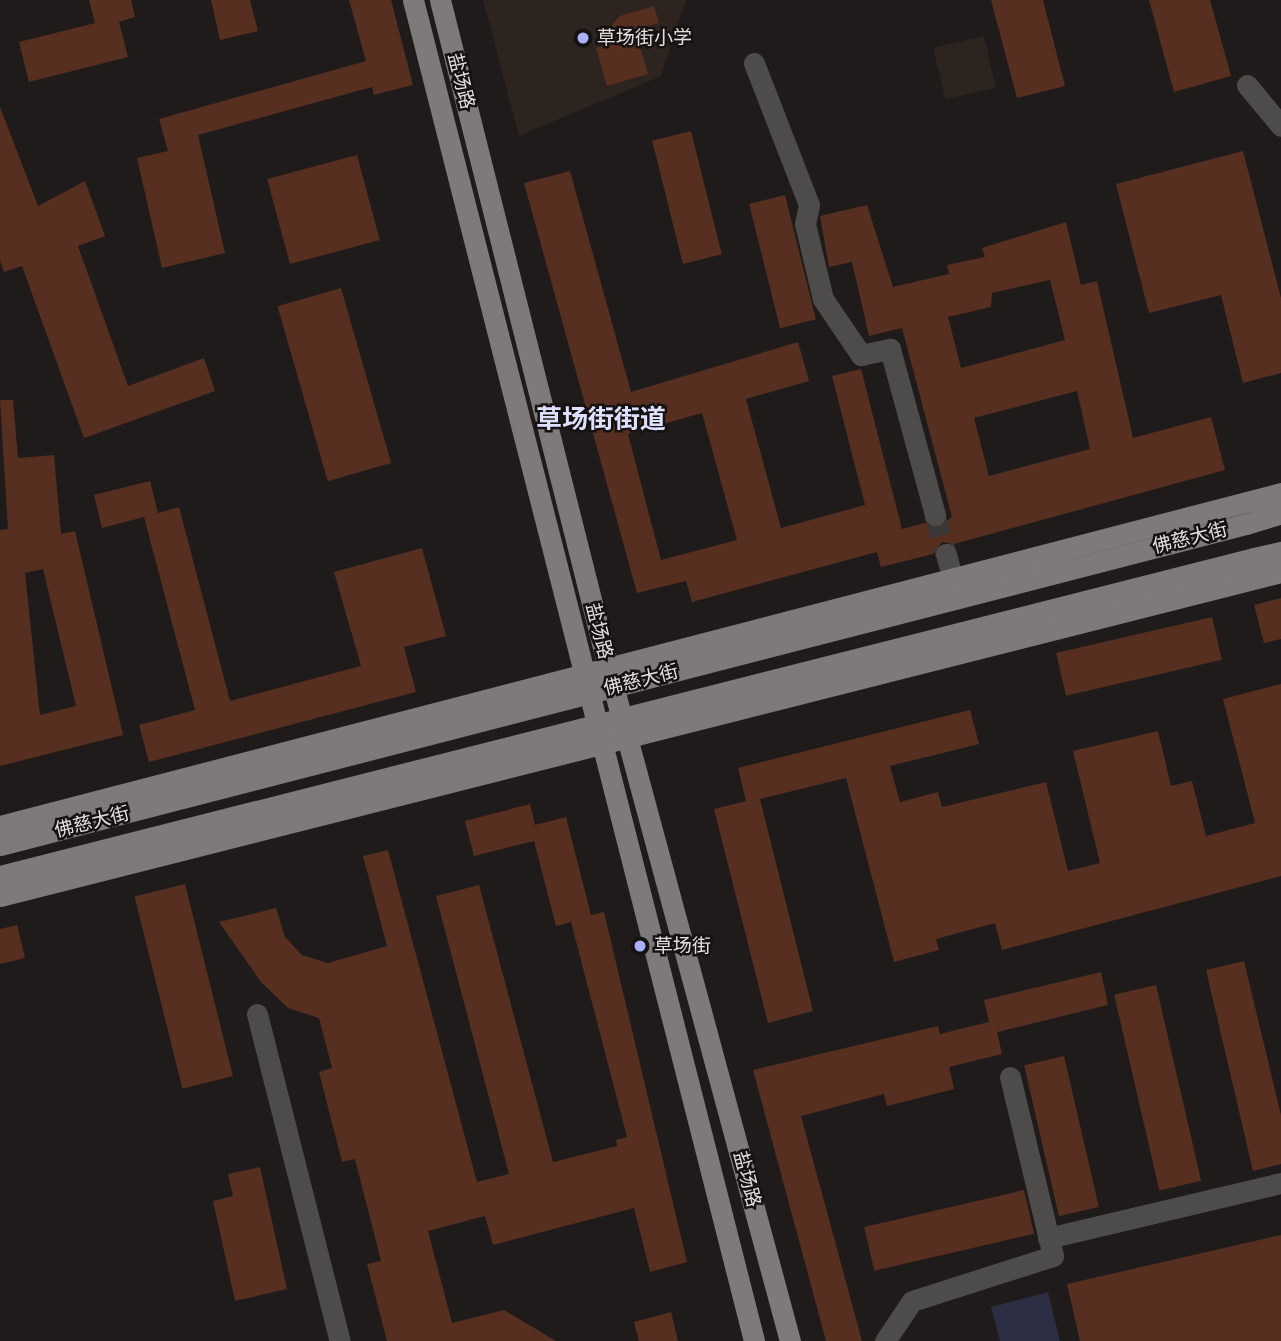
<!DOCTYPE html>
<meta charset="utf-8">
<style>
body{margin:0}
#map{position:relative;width:1281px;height:1341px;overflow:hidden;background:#1f1b1a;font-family:Bitter,"Noto Sans SC",serif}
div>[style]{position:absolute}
.built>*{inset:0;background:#2d2420;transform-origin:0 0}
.green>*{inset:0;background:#2c2e43}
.building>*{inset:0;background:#562f20;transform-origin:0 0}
.minor-tunnel>*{height:21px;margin-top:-10.5px;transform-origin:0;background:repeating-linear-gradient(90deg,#3c3837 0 21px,transparent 0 31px)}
.minor>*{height:21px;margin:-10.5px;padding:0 10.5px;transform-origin:10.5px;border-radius:10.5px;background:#4d4c4b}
.major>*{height:21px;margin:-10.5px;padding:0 10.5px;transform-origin:10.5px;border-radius:10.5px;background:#7e7a79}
.major-bridge>*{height:21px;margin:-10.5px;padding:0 10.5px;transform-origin:10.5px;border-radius:10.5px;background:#7e7a79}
.dots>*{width:19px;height:19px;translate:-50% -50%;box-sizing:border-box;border:4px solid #161211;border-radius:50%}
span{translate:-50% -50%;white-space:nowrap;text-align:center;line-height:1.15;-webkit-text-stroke:5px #161211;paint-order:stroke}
.poi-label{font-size:19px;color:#e2dfde}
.left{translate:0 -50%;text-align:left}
.street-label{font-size:19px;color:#e2dfde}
.district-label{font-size:26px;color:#dee1fe;font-weight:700}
</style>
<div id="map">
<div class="built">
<div style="clip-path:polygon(483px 0,686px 0,661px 76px,519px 136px)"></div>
<div style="left:984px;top:36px;width:53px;height:52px;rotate:77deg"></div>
</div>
<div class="green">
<div style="clip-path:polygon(1048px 1292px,1060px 1341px,1000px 1341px,991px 1307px)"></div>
</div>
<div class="building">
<div style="clip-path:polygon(89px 0,131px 0,135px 17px,119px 22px,128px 57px,29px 82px,19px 42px,95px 23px)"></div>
<div style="clip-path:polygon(211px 0,250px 0,258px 31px,220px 40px)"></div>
<div style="clip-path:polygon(349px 0,391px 0,413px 85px,374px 95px,372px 87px,198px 135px,225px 253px,162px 268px,137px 158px,168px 151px,159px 119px,366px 61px)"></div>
<div style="clip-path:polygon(991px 0,1043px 0,1065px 86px,1017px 98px)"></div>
<div style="clip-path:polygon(1149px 0,1210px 0,1231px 76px,1174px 92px)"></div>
<div style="clip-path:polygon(654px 6px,659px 23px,635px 29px,648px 74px,607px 86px,596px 48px,613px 43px,609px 28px,620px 16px)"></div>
<div style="clip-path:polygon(0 107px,38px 206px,85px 181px,105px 236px,78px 246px,128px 386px,204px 358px,215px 391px,84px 438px,22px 266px,4px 272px,0 261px)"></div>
<div style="left:691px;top:131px;width:127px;height:40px;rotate:76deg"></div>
<div style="clip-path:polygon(1243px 151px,1281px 298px,1281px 373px,1243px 383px,1221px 295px,1149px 313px,1116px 184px)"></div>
<div style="left:357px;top:155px;width:88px;height:93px;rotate:75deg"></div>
<div style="clip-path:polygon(evenodd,570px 171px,631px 392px,798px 342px,809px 381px,746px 399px,781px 528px,865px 505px,832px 376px,861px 369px,902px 529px,925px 523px,938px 528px,952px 517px,902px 328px,869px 336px,852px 262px,829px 267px,820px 216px,867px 205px,893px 287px,949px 274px,947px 265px,985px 257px,982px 248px,1066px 222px,1081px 285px,1097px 281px,1133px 438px,1211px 417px,1225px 470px,954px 544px,942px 542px,933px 554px,881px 567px,877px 552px,692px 602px,686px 581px,637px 593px,524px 183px,570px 171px,1050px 280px,1065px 340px,961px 368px,948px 317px,991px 307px,992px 293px,1050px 280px,570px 171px,1077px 391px,1090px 449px,989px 476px,974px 418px,1077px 391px,570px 171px,702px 413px,737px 540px,661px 560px,628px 434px,702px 413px)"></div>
<div style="left:785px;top:195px;width:128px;height:37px;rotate:76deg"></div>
<div style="left:341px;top:288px;width:182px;height:66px;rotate:74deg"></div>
<div style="clip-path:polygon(evenodd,0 400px,13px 400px,18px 458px,54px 455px,61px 534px,75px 531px,123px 735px,0 766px,0 530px,8px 529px,0 400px,43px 569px,76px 706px,40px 715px,25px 573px,43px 569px)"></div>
<div style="clip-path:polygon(150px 481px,158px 513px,179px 507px,230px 701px,361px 666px,334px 572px,422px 548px,446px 636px,404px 647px,416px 692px,149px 762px,139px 725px,195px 710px,144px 517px,102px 528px,94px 495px)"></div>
<div style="clip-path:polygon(1281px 598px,1281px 639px,1264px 643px,1254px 605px)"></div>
<div style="left:1212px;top:617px;width:44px;height:160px;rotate:77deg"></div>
<div style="clip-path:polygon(1281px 684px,1281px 876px,1002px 950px,995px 923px,936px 939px,939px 950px,894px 962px,846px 778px,760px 799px,813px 1011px,768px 1023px,714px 809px,746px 801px,738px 768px,970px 710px,979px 744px,890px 766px,900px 802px,938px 792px,942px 807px,1046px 782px,1068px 871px,1100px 863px,1073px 751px,1158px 731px,1171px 786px,1192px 781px,1206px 836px,1255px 823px,1223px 699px)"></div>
<div style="clip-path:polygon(530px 804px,535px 825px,566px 817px,591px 915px,604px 912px,687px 1262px,650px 1272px,634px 1208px,493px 1245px,485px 1216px,428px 1231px,452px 1323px,504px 1310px,556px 1341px,387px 1341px,367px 1264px,381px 1261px,355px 1159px,342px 1162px,319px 1072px,332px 1068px,319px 1018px,288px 1008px,261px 982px,219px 922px,276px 908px,285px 937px,302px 955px,328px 963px,387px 946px,363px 856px,388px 850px,477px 1182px,509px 1174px,436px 896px,479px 885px,553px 1162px,617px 1146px,616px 1140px,627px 1137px,571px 922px,556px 926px,534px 841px,474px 856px,465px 821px)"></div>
<div style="left:185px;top:884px;width:198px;height:52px;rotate:76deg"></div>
<div style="clip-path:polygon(17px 925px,25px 958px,0 964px,0 929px)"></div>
<div style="clip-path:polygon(1244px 961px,1281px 1115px,1281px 1164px,1253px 1171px,1206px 970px)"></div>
<div style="clip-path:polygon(1101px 972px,1108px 1005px,997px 1032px,1002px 1054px,949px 1067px,954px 1089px,887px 1106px,884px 1094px,801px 1116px,862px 1341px,826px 1341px,753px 1070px,938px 1026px,940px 1034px,989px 1022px,984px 1000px)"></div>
<div style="left:1156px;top:985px;width:201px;height:43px;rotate:77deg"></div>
<div style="left:1064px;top:1056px;width:155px;height:41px;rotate:77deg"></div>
<div style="clip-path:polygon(260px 1167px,287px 1289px,235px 1301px,213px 1201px,233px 1196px,228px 1174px)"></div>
<div style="left:1024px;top:1190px;width:45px;height:164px;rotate:77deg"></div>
<div style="clip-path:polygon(1281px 1235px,1281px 1341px,1080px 1341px,1067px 1284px)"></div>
<div style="clip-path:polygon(671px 1312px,678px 1341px,639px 1341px,634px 1322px)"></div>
</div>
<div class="minor-tunnel">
<div style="left:935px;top:515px;width:41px;rotate:74.2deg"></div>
</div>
<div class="minor">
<div style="left:754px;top:63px;width:152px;rotate:68.8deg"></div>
<div style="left:809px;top:205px;width:19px;rotate:102deg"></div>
<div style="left:805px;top:224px;width:77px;rotate:76.5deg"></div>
<div style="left:823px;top:299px;width:68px;rotate:55.8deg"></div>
<div style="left:861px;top:355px;width:30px;rotate:-12deg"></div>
<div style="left:890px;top:349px;width:172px;rotate:74.8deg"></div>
<div style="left:1247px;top:85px;width:53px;rotate:50.3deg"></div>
<div style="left:946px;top:554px;width:24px;rotate:75deg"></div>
<div style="left:257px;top:1014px;width:337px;rotate:75.8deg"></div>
<div style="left:1048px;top:1238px;width:239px;rotate:-13.3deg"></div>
<div style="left:885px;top:1341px;width:48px;rotate:-56deg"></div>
<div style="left:912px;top:1301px;width:148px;rotate:-17.7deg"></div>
<div style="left:1053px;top:1256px;width:184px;rotate:-103.5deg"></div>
</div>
<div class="major">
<div style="left:413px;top:0;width:1384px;rotate:75.73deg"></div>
<div style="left:440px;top:0;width:688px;rotate:75.86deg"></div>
<div style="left:608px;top:667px;width:698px;rotate:74.89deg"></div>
<div style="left:1246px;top:524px;width:37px;rotate:-17deg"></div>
<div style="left:1254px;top:558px;width:28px;rotate:-13deg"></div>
<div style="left:0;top:826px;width:1324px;rotate:-14.57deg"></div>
<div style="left:0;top:896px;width:1321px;rotate:-14.19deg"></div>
</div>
<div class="major-bridge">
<div style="left:0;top:845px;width:1287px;rotate:-14.45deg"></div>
<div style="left:0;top:876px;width:1294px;rotate:-14.23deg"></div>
</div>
<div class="dots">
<div style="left:583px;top:38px;background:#aab0fb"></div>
<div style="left:640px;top:946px;background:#aab0fb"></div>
</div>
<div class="poi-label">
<span class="left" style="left:597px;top:38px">草场街小学</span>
<span class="left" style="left:654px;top:946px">草场街</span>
</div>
<div class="street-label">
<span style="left:461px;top:81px;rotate:76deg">盐场路</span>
<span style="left:1190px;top:538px;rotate:-14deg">佛慈大街</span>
<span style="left:599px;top:631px;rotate:76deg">盐场路</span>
<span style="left:641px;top:680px;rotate:-14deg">佛慈大街</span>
<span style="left:92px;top:822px;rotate:-14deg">佛慈大街</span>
<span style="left:747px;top:1179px;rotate:75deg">盐场路</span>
</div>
<div class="district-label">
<span style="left:601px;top:420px">草场街街道</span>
</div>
</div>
